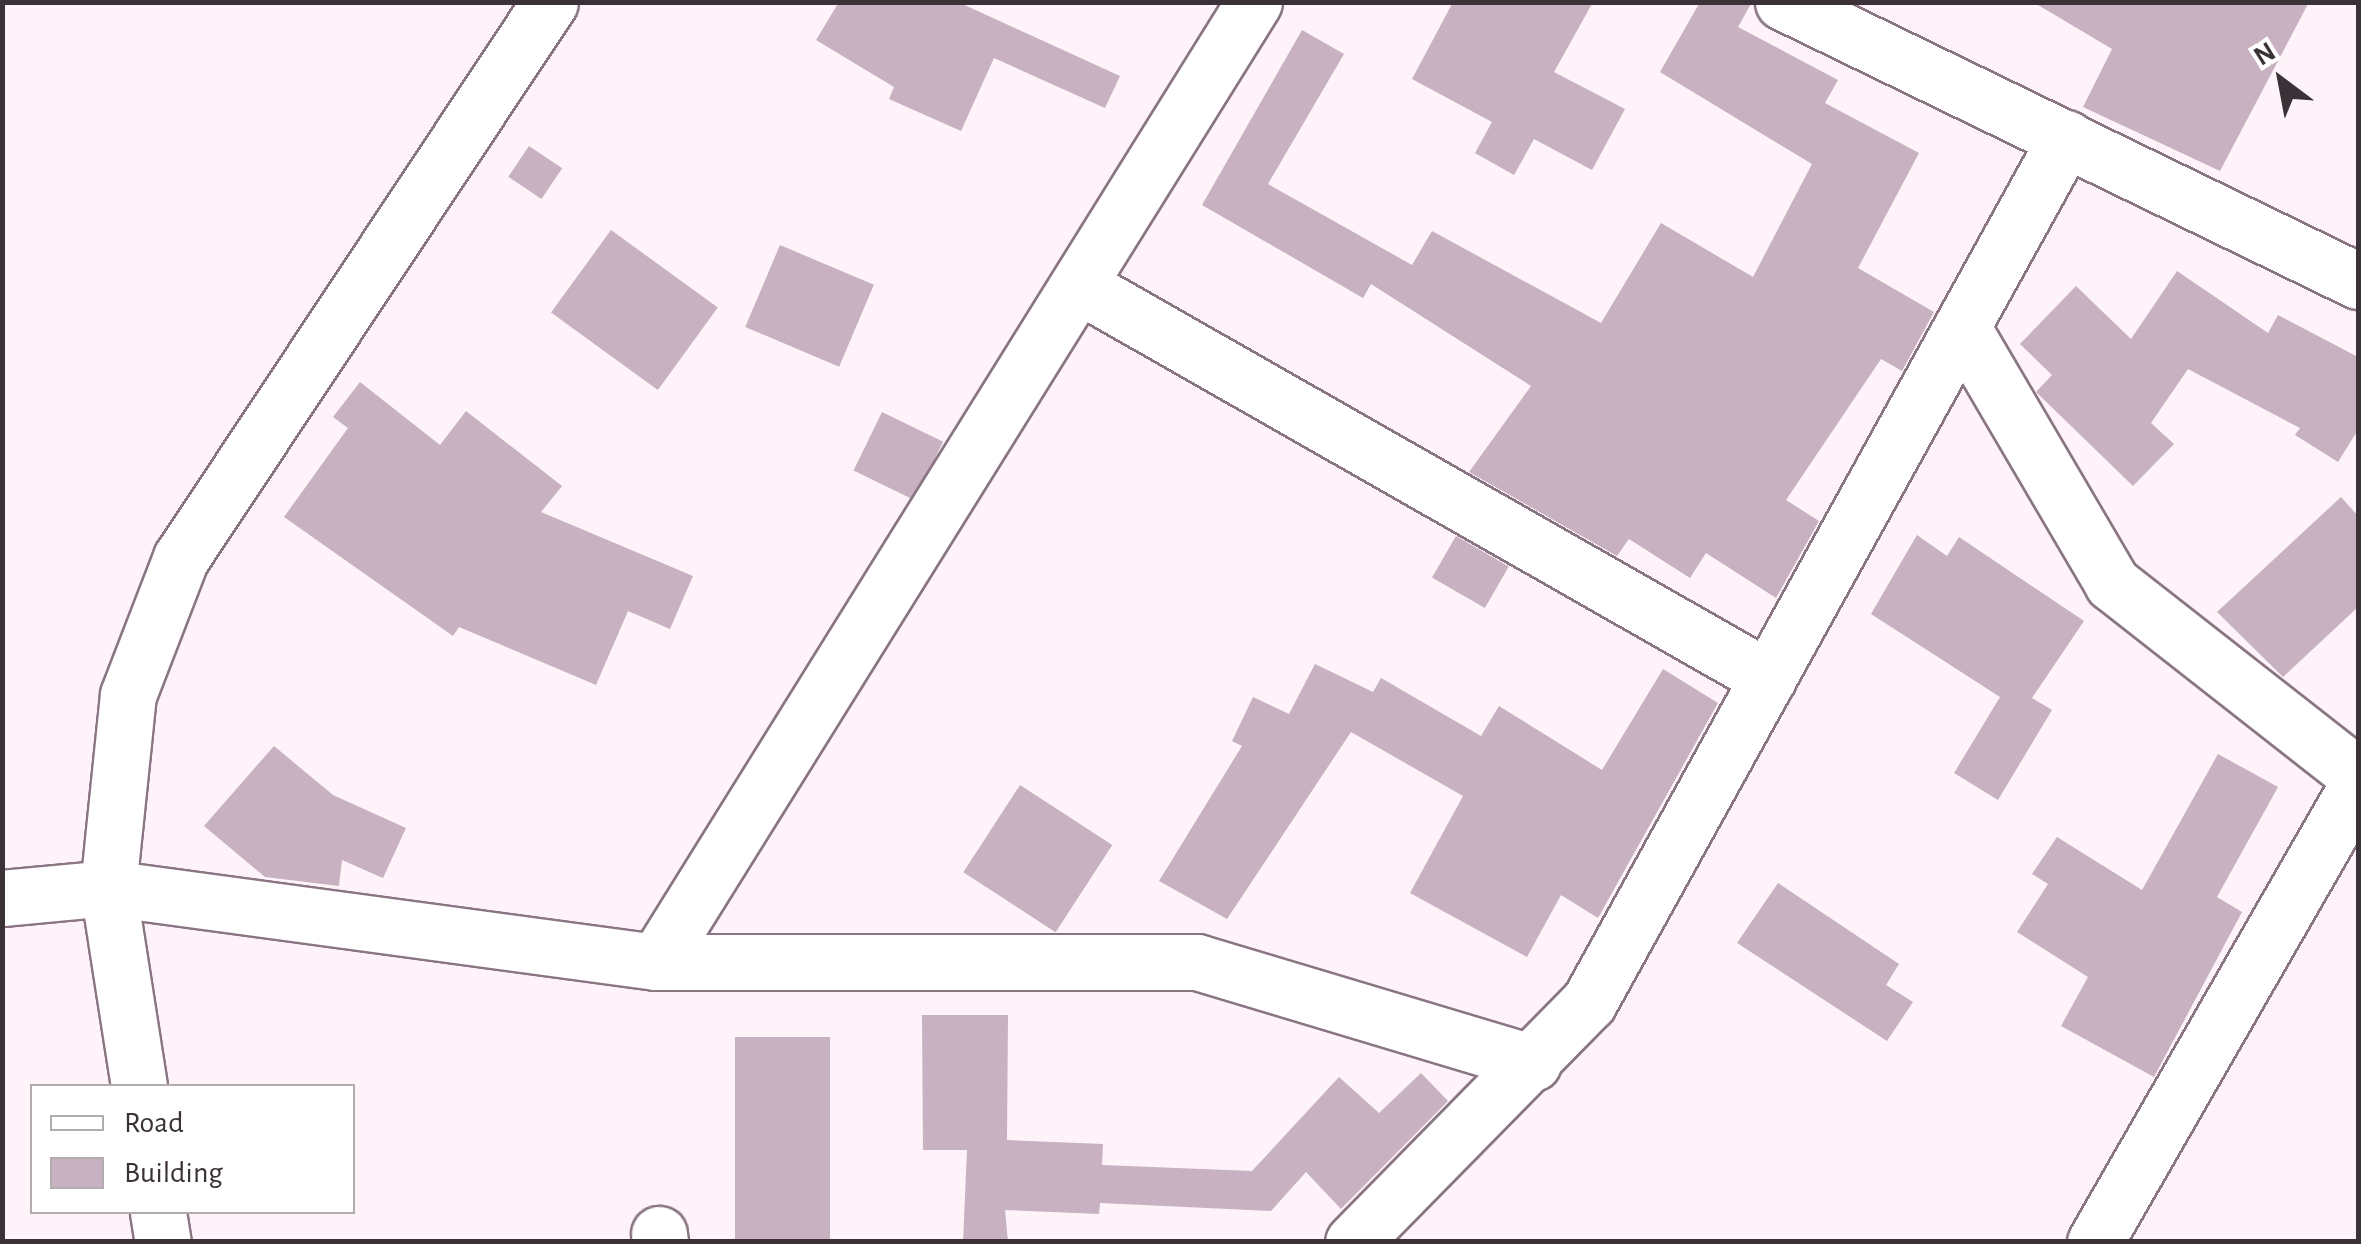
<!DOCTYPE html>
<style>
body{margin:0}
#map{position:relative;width:2361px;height:1244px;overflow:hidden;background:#fdf3f9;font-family:"Alegreya Sans",sans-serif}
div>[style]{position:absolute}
.building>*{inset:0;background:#c8b1c0;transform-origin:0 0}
.roads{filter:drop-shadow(2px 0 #8a7583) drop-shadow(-2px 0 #8a7583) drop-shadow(0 2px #8a7583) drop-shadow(0 -2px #8a7583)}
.minor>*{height:55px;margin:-27.5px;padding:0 27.5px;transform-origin:27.5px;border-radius:27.5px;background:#fff}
span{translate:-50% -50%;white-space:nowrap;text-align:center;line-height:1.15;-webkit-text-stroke:8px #fff;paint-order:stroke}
.frame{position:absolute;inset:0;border:5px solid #3b3237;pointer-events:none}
.legend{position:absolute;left:30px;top:1084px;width:325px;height:130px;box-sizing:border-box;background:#fff;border:2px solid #b1adaf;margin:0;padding:12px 18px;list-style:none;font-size:30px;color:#3b3237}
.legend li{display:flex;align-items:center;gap:20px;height:50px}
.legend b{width:50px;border:2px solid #b1adaf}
.north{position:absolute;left:2231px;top:30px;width:100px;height:100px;-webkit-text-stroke:8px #fff;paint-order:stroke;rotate:328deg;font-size:28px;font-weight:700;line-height:40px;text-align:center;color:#3b3237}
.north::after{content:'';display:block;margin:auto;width:35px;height:45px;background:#3b3237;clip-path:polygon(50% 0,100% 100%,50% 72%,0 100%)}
</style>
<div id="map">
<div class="building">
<div style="clip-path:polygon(839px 2px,958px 2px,1120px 76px,1105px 108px,994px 58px,961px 131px,889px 99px,894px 87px,816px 40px)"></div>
<div style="clip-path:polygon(1453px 2px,1593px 2px,1554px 72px,1625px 109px,1592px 170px,1534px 139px,1514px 175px,1475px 153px,1492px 122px,1412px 79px)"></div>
<div style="clip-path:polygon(1700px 2px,1752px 2px,1738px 27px,1838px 80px,1825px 103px,1919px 153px,1858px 268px,1934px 312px,1902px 371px,1881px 359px,1786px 500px,1819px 521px,1776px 598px,1706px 553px,1690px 578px,1629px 539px,1617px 556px,1469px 472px,1531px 386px,1371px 284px,1363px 298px,1202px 205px,1302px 30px,1344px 54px,1268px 184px,1412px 265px,1432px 231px,1601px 323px,1661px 223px,1753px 277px,1812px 164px,1660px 72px)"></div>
<div style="clip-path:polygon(2033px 2px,2309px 2px,2220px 171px,2083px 107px,2112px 49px)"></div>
<div style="left:529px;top:146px;width:40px;height:37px;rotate:34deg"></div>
<div style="left:611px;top:230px;width:132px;height:102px;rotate:36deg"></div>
<div style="left:780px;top:245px;width:102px;height:89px;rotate:23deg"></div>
<div style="clip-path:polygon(2177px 271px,2268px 333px,2278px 315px,2358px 357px,2358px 430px,2338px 462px,2295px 435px,2300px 428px,2188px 369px,2151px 423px,2174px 444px,2133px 486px,2036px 392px,2052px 375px,2020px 344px,2076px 286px,2131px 339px)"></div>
<div style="clip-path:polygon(360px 382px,440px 445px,466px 411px,562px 486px,541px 512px,693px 576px,670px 629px,628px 611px,596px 685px,459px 627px,453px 636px,284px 517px,348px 428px,333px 417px)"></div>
<div style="left:882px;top:412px;width:68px;height:65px;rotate:26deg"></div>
<div style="clip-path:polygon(2341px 497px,2358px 516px,2358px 607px,2283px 677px,2217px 612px)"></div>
<div style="clip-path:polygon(1917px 535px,1947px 556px,1959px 537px,2084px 621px,2032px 698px,2052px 710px,1998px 800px,1954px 773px,2000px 697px,1871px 614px)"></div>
<div style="left:1456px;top:536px;width:61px;height:48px;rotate:30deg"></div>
<div style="clip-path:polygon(1315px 664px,1373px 692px,1381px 678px,1481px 736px,1499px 706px,1602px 770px,1663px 669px,1718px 703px,1598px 918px,1561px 895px,1527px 957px,1410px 893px,1463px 796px,1351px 732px,1227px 919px,1159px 881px,1242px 746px,1232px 741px,1253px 697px,1289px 714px)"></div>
<div style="clip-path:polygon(274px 746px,333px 795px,406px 828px,383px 878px,342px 860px,339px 886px,265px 877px,204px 826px)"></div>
<div style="clip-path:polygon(2218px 754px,2278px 787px,2217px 897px,2242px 912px,2154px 1077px,2061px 1026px,2088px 977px,2017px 932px,2048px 884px,2032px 874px,2057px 837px,2142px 890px)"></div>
<div style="left:1020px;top:785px;width:110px;height:104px;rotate:33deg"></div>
<div style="clip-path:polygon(1778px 883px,1899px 964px,1886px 985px,1913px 1002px,1887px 1041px,1737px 943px)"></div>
<div style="clip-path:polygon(922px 1015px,1008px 1015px,1007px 1140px,1103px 1144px,1102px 1165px,1252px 1171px,1339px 1077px,1379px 1113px,1421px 1073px,1448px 1101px,1341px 1209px,1306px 1172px,1271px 1211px,1100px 1203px,1099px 1214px,1005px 1210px,1008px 1242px,963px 1242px,967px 1150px,923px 1150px)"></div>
<div style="left:735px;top:1037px;width:95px;height:205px"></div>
</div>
<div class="roads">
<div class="minor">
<div style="left:1783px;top:2px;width:639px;rotate:25.88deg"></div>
<div style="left:1082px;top:287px;width:790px;rotate:29.68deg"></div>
<div style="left:1962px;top:327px;width:297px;rotate:59.6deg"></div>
<div style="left:2112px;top:583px;width:313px;rotate:38.1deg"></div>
<div style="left:2px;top:898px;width:106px;rotate:-5.4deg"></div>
<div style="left:108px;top:888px;width:553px;rotate:7.69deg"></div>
<div style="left:656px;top:962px;width:1131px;rotate:-58.08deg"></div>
<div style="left:656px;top:962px;width:541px"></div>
<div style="left:1197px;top:962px;width:351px;rotate:16.7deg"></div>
<div style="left:139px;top:1086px;width:200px;rotate:-98.9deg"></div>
<div style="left:108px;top:888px;width:194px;rotate:-84.1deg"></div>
<div style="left:128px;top:695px;width:147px;rotate:-68.9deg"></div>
<div style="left:181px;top:558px;width:667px;rotate:-56.43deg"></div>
<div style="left:158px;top:1212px;width:30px;rotate:81deg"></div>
<div style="left:659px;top:1234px;width:8px;rotate:83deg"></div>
<div style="left:1353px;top:1242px;width:337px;rotate:-45.5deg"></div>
<div style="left:1589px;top:1002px;width:987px;rotate:-61.1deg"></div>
<div style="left:2095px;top:1242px;width:528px;rotate:-60.13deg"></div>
</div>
</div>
<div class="frame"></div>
<ul class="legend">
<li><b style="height:12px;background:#fff"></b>Road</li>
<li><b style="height:28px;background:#c8b1c0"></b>Building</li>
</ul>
<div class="north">N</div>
</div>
